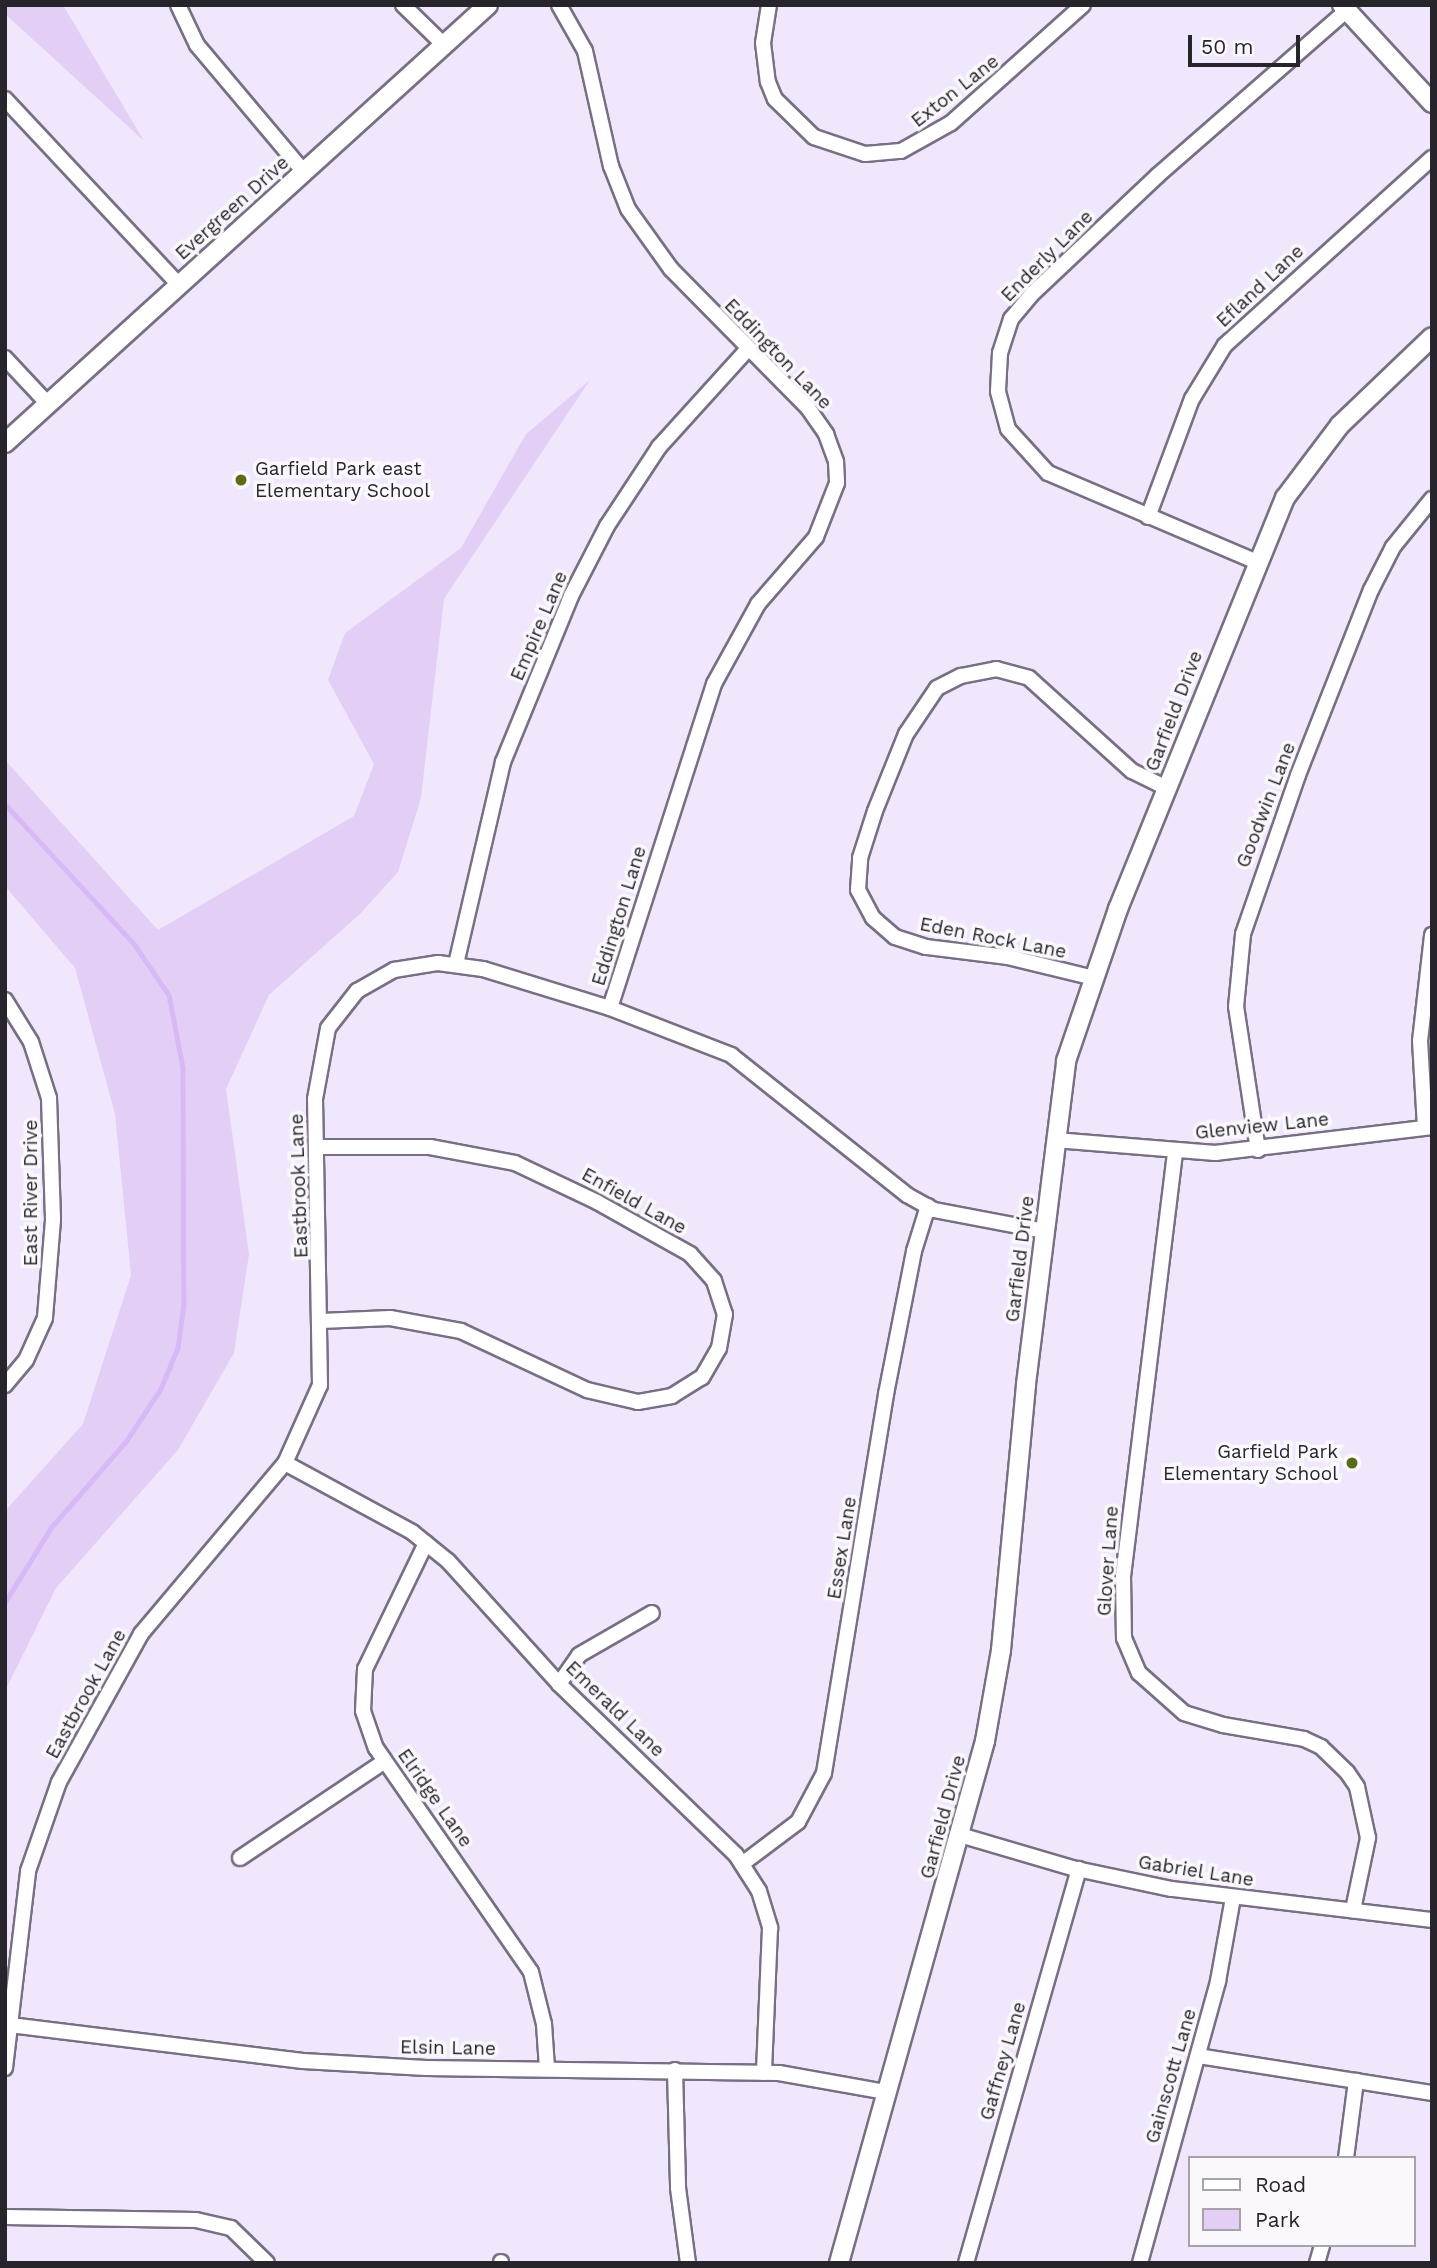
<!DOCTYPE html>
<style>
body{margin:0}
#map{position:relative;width:1437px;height:2268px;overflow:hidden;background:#f1e7fc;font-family:"Work Sans",sans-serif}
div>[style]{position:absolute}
.green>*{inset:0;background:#e3cff6}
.stream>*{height:4.5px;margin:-2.25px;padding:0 2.25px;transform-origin:2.25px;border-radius:2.25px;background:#d9b8f7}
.roads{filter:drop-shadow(2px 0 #796f82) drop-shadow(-2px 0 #796f82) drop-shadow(0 2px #796f82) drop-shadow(0 -2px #796f82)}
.minor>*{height:14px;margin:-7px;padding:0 7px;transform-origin:7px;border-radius:7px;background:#fff}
.tertiary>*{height:18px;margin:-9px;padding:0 9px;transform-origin:9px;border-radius:9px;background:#fff}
.dots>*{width:19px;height:19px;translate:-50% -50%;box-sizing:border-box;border:4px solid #faf8fc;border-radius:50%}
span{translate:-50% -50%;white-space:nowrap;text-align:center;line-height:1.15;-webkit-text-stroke:7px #faf8fc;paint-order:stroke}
.street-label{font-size:19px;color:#28242b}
.poi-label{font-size:19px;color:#28242b}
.left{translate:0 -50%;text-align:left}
.right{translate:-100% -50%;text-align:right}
.frame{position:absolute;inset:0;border:7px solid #28242b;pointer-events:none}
.legend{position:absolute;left:1188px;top:2156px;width:228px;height:91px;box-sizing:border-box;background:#faf8fc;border:2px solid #a6a3a8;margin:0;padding:9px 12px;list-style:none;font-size:21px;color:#28242b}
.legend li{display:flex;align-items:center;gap:14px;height:35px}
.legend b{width:35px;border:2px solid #a6a3a8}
.scale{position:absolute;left:1188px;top:35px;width:112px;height:32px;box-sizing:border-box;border:4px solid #28242b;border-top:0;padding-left:9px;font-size:21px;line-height:24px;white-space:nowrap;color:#28242b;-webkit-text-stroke:5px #faf8fc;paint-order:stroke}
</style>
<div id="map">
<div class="green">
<div style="clip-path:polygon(5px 5px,63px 5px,144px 141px,5px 14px)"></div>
<div style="clip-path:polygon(590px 380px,444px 599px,421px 798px,398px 872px,360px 914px,269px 995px,226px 1089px,249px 1254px,234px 1353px,178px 1450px,56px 1588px,5px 1691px,5px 1511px,83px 1424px,131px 1275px,115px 1114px,75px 968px,5px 886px,5px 760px,158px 930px,354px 816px,374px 764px,328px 680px,345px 633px,461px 548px,526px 434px)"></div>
</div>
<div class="stream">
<div style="left:5px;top:804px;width:192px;rotate:47.3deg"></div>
<div style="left:135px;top:945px;width:60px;rotate:55.8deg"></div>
<div style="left:169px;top:995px;width:74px;rotate:79.1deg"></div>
<div style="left:183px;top:1068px;width:236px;rotate:89.8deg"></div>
<div style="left:184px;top:1304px;width:44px;rotate:97.8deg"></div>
<div style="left:178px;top:1348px;width:44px;rotate:112.5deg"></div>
<div style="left:161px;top:1389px;width:64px;rotate:123.4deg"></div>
<div style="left:126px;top:1442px;width:113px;rotate:131deg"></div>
<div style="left:52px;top:1527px;width:89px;rotate:121.7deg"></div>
</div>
<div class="roads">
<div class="minor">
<div style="left:178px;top:5px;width:44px;rotate:64.6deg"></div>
<div style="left:197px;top:45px;width:166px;rotate:49.9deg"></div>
<div style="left:403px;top:5px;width:57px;rotate:44.3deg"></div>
<div style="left:559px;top:5px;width:53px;rotate:60.5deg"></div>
<div style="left:585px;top:51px;width:118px;rotate:77.3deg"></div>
<div style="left:611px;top:166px;width:46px;rotate:68.4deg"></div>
<div style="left:628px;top:209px;width:74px;rotate:54.4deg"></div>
<div style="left:671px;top:269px;width:195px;rotate:45.4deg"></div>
<div style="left:808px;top:408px;width:32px;rotate:55deg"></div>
<div style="left:826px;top:434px;width:30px;rotate:70deg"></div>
<div style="left:836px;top:462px;width:21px;rotate:87deg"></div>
<div style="left:837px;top:483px;width:58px;rotate:111.3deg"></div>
<div style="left:816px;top:537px;width:89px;rotate:130.9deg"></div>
<div style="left:758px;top:604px;width:91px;rotate:118.8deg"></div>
<div style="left:714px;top:684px;width:340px;rotate:107.8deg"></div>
<div style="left:769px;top:5px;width:38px;rotate:99deg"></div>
<div style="left:763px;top:43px;width:39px;rotate:83deg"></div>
<div style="left:768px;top:82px;width:18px;rotate:68deg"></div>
<div style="left:775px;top:99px;width:54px;rotate:44.3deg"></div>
<div style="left:814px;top:137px;width:54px;rotate:18.4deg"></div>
<div style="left:865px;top:154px;width:36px;rotate:-5deg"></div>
<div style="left:901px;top:151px;width:57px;rotate:-29.2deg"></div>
<div style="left:951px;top:123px;width:177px;rotate:-41.8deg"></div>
<div style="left:5px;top:99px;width:255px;rotate:46.9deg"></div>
<div style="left:5px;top:358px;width:63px;rotate:46.9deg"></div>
<div style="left:1148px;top:517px;width:126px;rotate:-69.6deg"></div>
<div style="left:1192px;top:399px;width:63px;rotate:-58.6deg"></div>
<div style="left:1225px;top:345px;width:279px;rotate:-42.1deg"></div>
<div style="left:1257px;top:562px;width:227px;rotate:-156.9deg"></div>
<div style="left:1048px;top:473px;width:59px;rotate:-132.3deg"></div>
<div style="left:1008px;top:429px;width:39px;rotate:-105deg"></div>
<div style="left:998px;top:391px;width:38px;rotate:-87deg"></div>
<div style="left:1000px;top:353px;width:36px;rotate:-72deg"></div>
<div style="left:1011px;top:319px;width:35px;rotate:-50deg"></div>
<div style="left:1034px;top:292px;width:169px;rotate:-43.3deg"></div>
<div style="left:1157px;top:176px;width:252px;rotate:-41.1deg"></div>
<div style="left:456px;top:964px;width:207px;rotate:-76.9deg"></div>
<div style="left:503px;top:762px;width:179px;rotate:-67.7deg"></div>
<div style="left:571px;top:596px;width:79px;rotate:-62.8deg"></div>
<div style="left:607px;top:526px;width:95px;rotate:-56.6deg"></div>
<div style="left:659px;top:447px;width:132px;rotate:-47.8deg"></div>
<div style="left:1094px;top:978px;width:89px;rotate:-166.3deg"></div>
<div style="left:1008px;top:957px;width:83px;rotate:-173deg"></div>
<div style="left:926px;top:947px;width:33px;rotate:-162deg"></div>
<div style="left:895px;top:937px;width:29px;rotate:-139deg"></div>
<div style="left:873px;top:918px;width:32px;rotate:-118deg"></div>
<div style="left:858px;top:890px;width:32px;rotate:-86deg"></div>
<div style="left:860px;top:858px;width:49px;rotate:-72.3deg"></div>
<div style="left:875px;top:811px;width:83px;rotate:-68.1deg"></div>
<div style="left:906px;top:734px;width:55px;rotate:-56deg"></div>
<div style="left:937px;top:688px;width:27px;rotate:-27deg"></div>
<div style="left:961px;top:676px;width:36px;rotate:-11deg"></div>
<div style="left:996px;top:669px;width:34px;rotate:15deg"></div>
<div style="left:1029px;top:678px;width:139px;rotate:42.1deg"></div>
<div style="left:1132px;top:771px;width:39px;rotate:26deg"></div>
<div style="left:5px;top:1000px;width:49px;rotate:58.2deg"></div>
<div style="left:31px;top:1042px;width:59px;rotate:72.2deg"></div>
<div style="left:49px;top:1098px;width:122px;rotate:88.1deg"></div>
<div style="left:53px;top:1220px;width:98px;rotate:94.7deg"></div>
<div style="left:45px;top:1318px;width:46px;rotate:114.3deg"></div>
<div style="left:26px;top:1360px;width:33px;rotate:130deg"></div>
<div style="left:1425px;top:1127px;width:86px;rotate:-93.3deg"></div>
<div style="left:1420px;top:1041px;width:107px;rotate:-83.5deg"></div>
<div style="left:1055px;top:1140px;width:161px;rotate:4.6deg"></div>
<div style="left:1215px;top:1153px;width:219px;rotate:-6.8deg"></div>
<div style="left:316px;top:1147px;width:114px"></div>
<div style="left:430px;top:1147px;width:86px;rotate:10.7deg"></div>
<div style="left:515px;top:1163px;width:91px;rotate:25.4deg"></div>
<div style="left:597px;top:1202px;width:107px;rotate:29.2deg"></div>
<div style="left:690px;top:1254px;width:36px;rotate:48deg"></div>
<div style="left:714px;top:1281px;width:35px;rotate:72deg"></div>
<div style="left:725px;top:1314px;width:35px;rotate:100deg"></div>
<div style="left:719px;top:1348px;width:34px;rotate:120deg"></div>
<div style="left:702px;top:1377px;width:36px;rotate:148deg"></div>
<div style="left:672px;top:1396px;width:35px;rotate:170deg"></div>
<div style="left:638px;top:1402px;width:52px;rotate:-166.8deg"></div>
<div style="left:587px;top:1390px;width:139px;rotate:-154.9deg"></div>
<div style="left:461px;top:1331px;width:72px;rotate:-169.6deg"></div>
<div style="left:390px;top:1318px;width:69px;rotate:177.5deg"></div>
<div style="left:1258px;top:1150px;width:145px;rotate:-98.7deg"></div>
<div style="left:1236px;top:1007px;width:73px;rotate:-84.5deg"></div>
<div style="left:1243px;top:934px;width:168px;rotate:-70.9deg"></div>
<div style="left:1298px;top:775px;width:199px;rotate:-68.5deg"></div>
<div style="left:1371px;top:590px;width:48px;rotate:-62.9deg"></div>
<div style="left:1393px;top:547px;width:62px;rotate:-50.9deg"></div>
<div style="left:1175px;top:1153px;width:426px;rotate:97deg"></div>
<div style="left:1123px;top:1576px;width:62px;rotate:89.1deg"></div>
<div style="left:1124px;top:1638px;width:38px;rotate:67deg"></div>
<div style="left:1139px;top:1673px;width:60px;rotate:41.6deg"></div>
<div style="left:1184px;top:1713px;width:41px;rotate:17.1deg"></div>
<div style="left:1223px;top:1725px;width:82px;rotate:9.8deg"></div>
<div style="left:1304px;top:1739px;width:19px;rotate:25deg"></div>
<div style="left:1321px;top:1747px;width:36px;rotate:44deg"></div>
<div style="left:1347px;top:1772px;width:18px;rotate:56deg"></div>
<div style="left:1357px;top:1787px;width:52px;rotate:77.8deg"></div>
<div style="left:1368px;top:1838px;width:74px;rotate:101.8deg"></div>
<div style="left:285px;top:1463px;width:145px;rotate:28.5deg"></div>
<div style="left:412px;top:1532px;width:46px;rotate:38.9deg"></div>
<div style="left:448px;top:1561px;width:166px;rotate:47.9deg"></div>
<div style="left:559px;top:1684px;width:246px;rotate:44deg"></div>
<div style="left:736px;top:1855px;width:43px;rotate:57.4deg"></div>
<div style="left:759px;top:1891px;width:39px;rotate:73deg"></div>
<div style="left:770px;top:1928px;width:145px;rotate:92.4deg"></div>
<div style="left:426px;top:1543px;width:140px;rotate:115.8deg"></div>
<div style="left:365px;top:1669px;width:42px;rotate:92.7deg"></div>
<div style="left:363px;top:1711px;width:39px;rotate:71deg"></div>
<div style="left:376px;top:1748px;width:272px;rotate:55.3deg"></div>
<div style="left:531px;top:1972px;width:54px;rotate:76deg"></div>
<div style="left:544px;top:2024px;width:44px;rotate:86.1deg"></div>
<div style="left:559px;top:1684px;width:35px;rotate:-55deg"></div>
<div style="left:579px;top:1655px;width:84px;rotate:-29.9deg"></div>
<div style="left:960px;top:1835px;width:117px;rotate:16.4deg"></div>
<div style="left:1072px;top:1868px;width:102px;rotate:11.9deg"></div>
<div style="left:1172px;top:1889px;width:262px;rotate:6.8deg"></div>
<div style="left:240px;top:1858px;width:174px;rotate:-33.8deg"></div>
<div style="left:742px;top:1864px;width:70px;rotate:-36.9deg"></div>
<div style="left:798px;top:1822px;width:55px;rotate:-62deg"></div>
<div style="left:824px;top:1773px;width:384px;rotate:-80.7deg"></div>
<div style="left:886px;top:1394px;width:146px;rotate:-78.9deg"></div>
<div style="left:914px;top:1251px;width:47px;rotate:-72.7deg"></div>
<div style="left:10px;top:2025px;width:295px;rotate:7deg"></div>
<div style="left:303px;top:2061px;width:123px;rotate:3.3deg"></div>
<div style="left:426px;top:2068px;width:353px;rotate:0.8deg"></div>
<div style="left:779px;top:2073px;width:109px;rotate:10.1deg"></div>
<div style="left:1198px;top:2056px;width:237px;rotate:9deg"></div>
<div style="left:5px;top:2068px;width:198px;rotate:-83.3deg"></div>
<div style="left:28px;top:1871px;width:94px;rotate:-70.8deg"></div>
<div style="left:59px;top:1782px;width:169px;rotate:-61deg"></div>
<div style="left:141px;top:1634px;width:224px;rotate:-49.9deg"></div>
<div style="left:285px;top:1463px;width:85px;rotate:-65.8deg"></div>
<div style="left:320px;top:1385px;width:286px;rotate:-91deg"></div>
<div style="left:315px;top:1099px;width:72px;rotate:-79.6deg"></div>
<div style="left:328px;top:1028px;width:47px;rotate:-51.9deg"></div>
<div style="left:357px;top:991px;width:43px;rotate:-29.6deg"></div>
<div style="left:394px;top:970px;width:45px;rotate:-9deg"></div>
<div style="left:438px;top:963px;width:45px;rotate:7.6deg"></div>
<div style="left:483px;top:969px;width:133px;rotate:17.1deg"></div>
<div style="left:610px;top:1008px;width:130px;rotate:21.2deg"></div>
<div style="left:731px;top:1055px;width:225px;rotate:38.5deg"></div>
<div style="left:907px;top:1195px;width:31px;rotate:29deg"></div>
<div style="left:934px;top:1210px;width:113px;rotate:10.7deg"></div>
<div style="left:675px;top:2070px;width:118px;rotate:88.5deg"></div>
<div style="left:678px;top:2188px;width:76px;rotate:82.4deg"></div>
<div style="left:1346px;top:2158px;width:78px;rotate:-82.6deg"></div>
<div style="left:5px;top:2217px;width:191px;rotate:0.9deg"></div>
<div style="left:196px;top:2220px;width:36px;rotate:13deg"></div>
<div style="left:231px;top:2228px;width:50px;rotate:44.2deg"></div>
<div style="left:501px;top:2262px;width:1px;rotate:90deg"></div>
<div style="left:966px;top:2263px;width:410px;rotate:-74deg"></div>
<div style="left:1140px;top:2263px;width:293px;rotate:-74.5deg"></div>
<div style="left:1218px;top:1981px;width:84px;rotate:-79.8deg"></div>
<div style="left:1317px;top:2263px;width:19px;rotate:-74deg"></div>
</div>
<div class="tertiary">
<div style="left:1342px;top:5px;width:133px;rotate:47.4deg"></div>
<div style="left:5px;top:443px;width:652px;rotate:-42.2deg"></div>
<div style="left:839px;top:2263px;width:542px;rotate:-74.37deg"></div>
<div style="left:985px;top:1741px;width:92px;rotate:-80deg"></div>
<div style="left:1001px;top:1650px;width:267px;rotate:-84.6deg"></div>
<div style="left:1026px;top:1384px;width:325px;rotate:-82.9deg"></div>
<div style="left:1066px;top:1061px;width:161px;rotate:-71.1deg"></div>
<div style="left:1118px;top:909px;width:444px;rotate:-67.9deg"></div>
<div style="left:1285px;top:498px;width:91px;rotate:-53deg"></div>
<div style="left:1340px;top:425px;width:127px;rotate:-43.7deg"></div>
</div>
</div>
<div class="dots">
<div style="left:241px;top:480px;background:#5a6c19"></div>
<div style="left:1352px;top:1463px;background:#5a6c19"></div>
</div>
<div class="street-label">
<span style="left:955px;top:91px;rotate:-38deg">Exton Lane</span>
<span style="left:232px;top:208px;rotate:-42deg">Evergreen Drive</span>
<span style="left:1047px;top:256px;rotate:-45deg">Enderly Lane</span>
<span style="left:1260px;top:286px;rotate:-43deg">Efland Lane</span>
<span style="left:778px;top:354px;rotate:46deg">Eddington Lane</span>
<span style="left:539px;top:626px;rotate:-67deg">Empire Lane</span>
<span style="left:1174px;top:711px;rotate:-69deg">Garfield Drive</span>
<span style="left:1266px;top:805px;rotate:-69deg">Goodwin Lane</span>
<span style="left:619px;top:916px;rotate:-73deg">Eddington Lane</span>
<span style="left:993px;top:938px;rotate:11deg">Eden Rock Lane</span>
<span style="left:1262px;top:1126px;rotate:-6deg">Glenview Lane</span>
<span style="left:299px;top:1186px;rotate:-92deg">Eastbrook Lane</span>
<span style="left:31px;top:1193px;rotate:-90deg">East River Drive</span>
<span style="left:634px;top:1201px;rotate:29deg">Enfield Lane</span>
<span style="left:1020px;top:1259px;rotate:-83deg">Garfield Drive</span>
<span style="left:842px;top:1548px;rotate:-81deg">Essex Lane</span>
<span style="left:1108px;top:1561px;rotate:-86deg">Glover Lane</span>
<span style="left:86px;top:1694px;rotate:-61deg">Eastbrook Lane</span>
<span style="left:615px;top:1709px;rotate:44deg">Emerald Lane</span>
<span style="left:435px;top:1798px;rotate:55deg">Elridge Lane</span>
<span style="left:943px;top:1817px;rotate:-75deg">Garfield Drive</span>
<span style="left:1196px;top:1871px;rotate:9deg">Gabriel Lane</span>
<span style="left:448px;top:2048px;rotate:1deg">Elsin Lane</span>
<span style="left:1003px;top:2061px;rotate:-74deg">Gaffney Lane</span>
<span style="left:1171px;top:2076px;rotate:-74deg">Gainscott Lane</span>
</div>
<div class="poi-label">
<span class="left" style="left:255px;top:480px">Garfield Park east<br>Elementary School</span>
<span class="right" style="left:1338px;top:1463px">Garfield Park<br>Elementary School</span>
</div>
<div class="frame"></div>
<ul class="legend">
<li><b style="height:9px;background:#fff"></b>Road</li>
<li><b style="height:19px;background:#e3cff6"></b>Park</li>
</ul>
<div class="scale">50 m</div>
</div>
